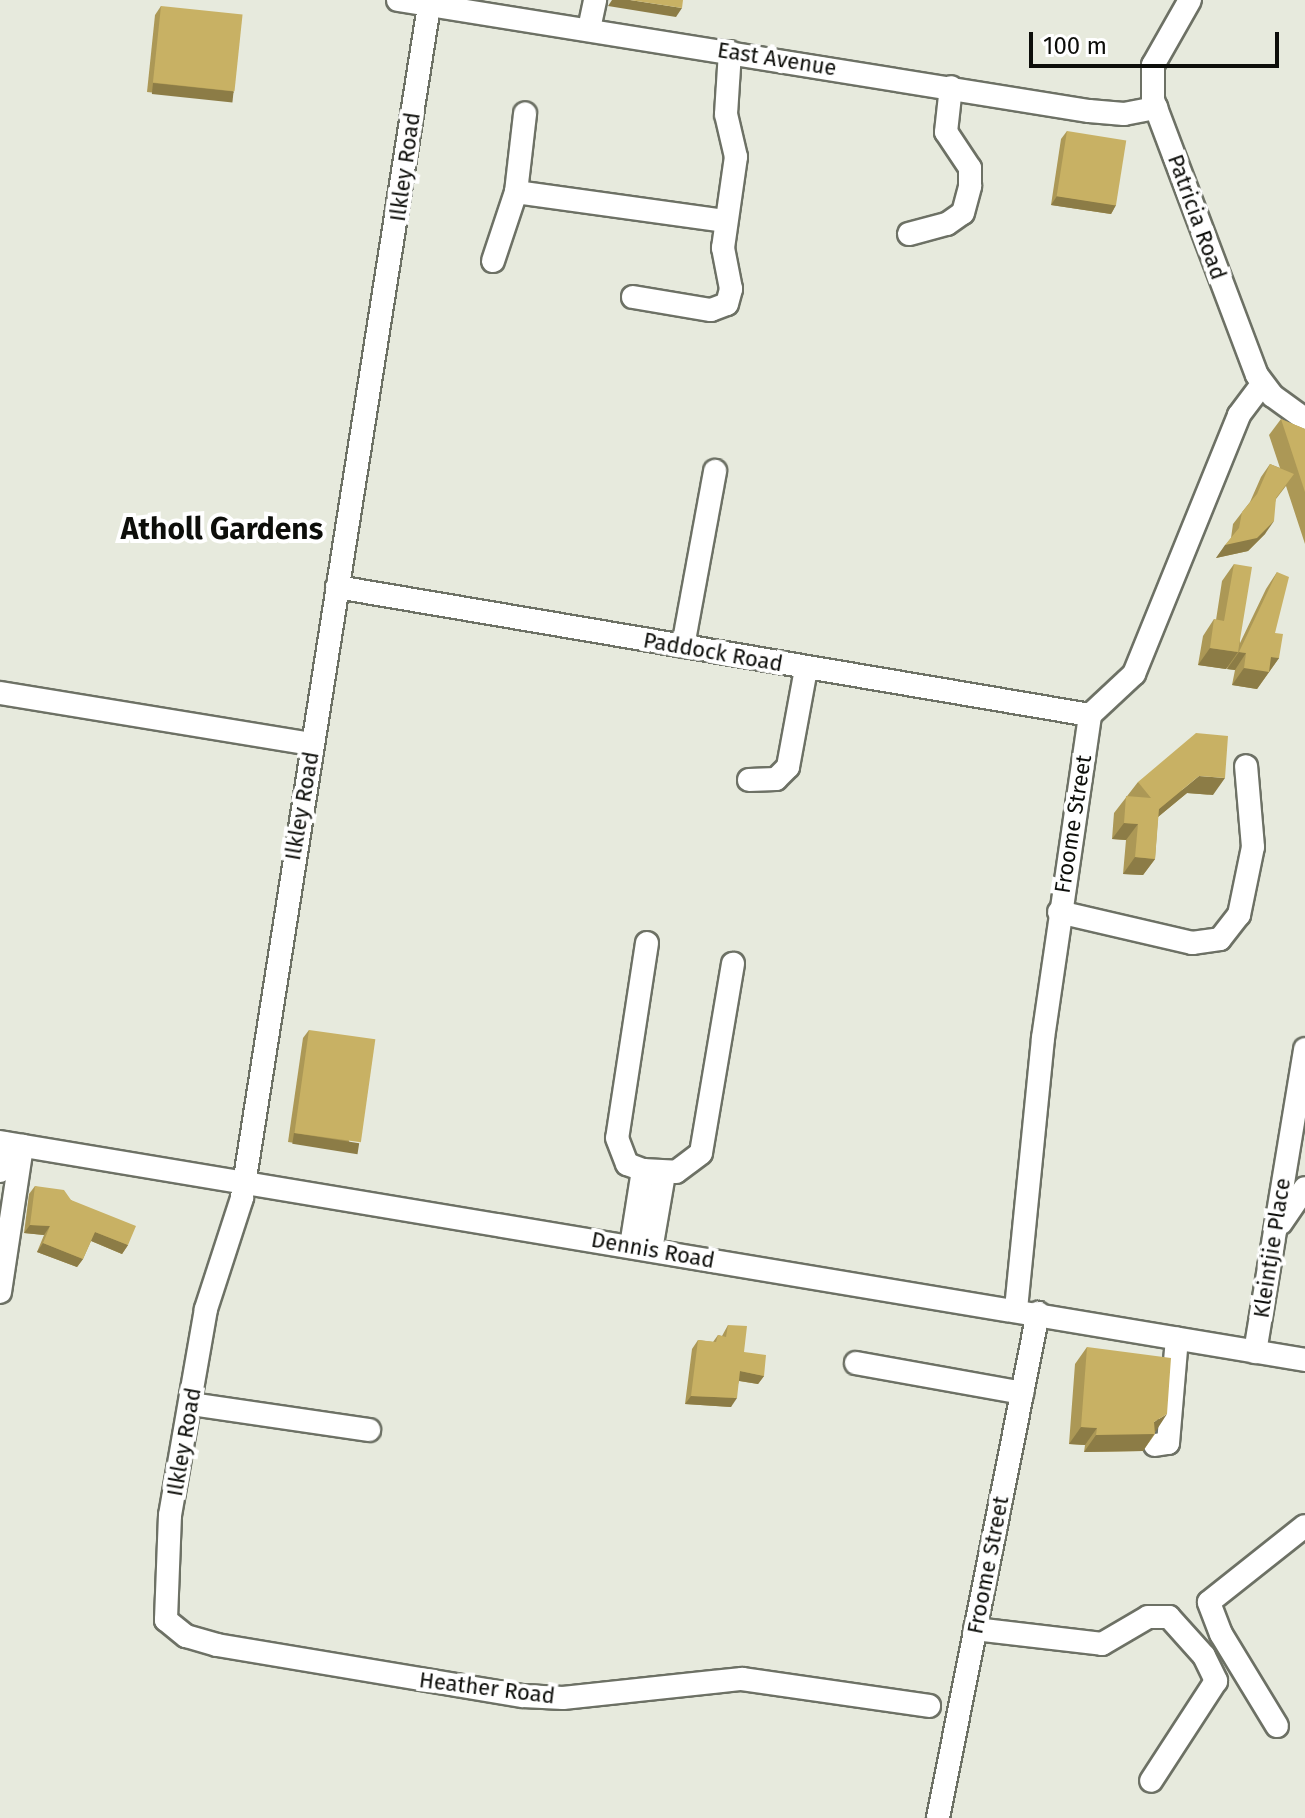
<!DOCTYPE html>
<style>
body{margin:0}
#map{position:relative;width:1305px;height:1818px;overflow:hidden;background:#e7eadd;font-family:"Fira Sans",sans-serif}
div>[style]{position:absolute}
.roads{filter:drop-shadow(2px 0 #6d7165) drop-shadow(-2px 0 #6d7165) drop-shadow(0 2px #6d7165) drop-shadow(0 -2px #6d7165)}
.minor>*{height:22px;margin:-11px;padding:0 11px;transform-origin:11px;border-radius:11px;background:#fff}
.wall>*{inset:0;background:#ac9856}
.shaded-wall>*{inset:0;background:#8c7c46;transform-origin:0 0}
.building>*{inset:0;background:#c8b164;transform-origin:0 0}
span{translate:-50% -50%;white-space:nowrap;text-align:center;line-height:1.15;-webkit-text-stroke:8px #fff;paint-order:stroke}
.street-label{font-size:22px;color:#0d0e0a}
.district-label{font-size:30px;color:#0d0e0a;font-weight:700}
.scale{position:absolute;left:1029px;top:32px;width:250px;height:36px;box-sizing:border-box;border:4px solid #0d0e0a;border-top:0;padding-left:10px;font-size:24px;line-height:28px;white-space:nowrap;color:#0d0e0a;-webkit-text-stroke:6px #fff;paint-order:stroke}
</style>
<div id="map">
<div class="roads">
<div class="minor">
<div style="left:398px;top:0;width:700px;rotate:9.13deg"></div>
<div style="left:1089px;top:111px;width:35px;rotate:5deg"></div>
<div style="left:1124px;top:114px;width:33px;rotate:-11deg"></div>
<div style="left:1190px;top:0;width:75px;rotate:119.6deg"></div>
<div style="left:1153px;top:65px;width:35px;rotate:90deg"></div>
<div style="left:1153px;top:100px;width:294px;rotate:69.3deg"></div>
<div style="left:1257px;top:375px;width:26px;rotate:53deg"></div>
<div style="left:1273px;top:396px;width:39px;rotate:36deg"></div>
<div style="left:429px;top:6px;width:1207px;rotate:98.92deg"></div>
<div style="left:242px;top:1198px;width:117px;rotate:108deg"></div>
<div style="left:206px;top:1309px;width:209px;rotate:99.9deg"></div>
<div style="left:170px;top:1515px;width:105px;rotate:92.2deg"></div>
<div style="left:166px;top:1620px;width:26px;rotate:39deg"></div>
<div style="left:186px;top:1636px;width:32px;rotate:16deg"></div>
<div style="left:217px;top:1645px;width:310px;rotate:9.5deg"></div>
<div style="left:523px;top:1696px;width:40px;rotate:2.9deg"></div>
<div style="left:563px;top:1698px;width:180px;rotate:-6.1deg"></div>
<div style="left:742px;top:1679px;width:189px;rotate:8.2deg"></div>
<div style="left:589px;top:29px;width:30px;rotate:-78deg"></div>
<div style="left:516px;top:192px;width:212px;rotate:7.9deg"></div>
<div style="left:909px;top:234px;width:39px;rotate:-15deg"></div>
<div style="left:947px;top:224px;width:19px;rotate:-35deg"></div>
<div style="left:963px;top:213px;width:28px;rotate:-75deg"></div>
<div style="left:970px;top:186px;width:18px;rotate:-90deg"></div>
<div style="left:970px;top:168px;width:43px;rotate:-123.7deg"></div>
<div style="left:946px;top:132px;width:45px;rotate:-83.7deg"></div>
<div style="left:493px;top:261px;width:73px;rotate:-71.6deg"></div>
<div style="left:516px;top:192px;width:79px;rotate:-83.4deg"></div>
<div style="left:633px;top:297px;width:79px;rotate:9.5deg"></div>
<div style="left:711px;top:310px;width:17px;rotate:-21deg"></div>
<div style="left:727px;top:304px;width:16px;rotate:-75deg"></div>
<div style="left:731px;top:289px;width:42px;rotate:-101deg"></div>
<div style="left:723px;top:248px;width:92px;rotate:-81.9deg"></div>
<div style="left:736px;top:157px;width:44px;rotate:-103.1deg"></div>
<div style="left:726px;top:114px;width:62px;rotate:-86.3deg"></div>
<div style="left:337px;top:587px;width:764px;rotate:9.65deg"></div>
<div style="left:683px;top:646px;width:178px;rotate:-79.6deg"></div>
<div style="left:0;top:693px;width:316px;rotate:9.3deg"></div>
<div style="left:749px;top:780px;width:27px;rotate:-2deg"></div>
<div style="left:776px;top:779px;width:17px;rotate:-45deg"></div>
<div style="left:788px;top:767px;width:100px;rotate:-79.6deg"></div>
<div style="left:1059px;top:912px;width:137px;rotate:13.1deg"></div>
<div style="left:1192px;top:943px;width:28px;rotate:-8deg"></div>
<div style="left:1220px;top:939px;width:31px;rotate:-52deg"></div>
<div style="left:1239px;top:915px;width:69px;rotate:-78.4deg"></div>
<div style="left:1253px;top:847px;width:81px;rotate:-94.9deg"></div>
<div style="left:647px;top:943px;width:197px;rotate:98.7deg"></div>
<div style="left:617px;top:1138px;width:28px;rotate:69deg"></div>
<div style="left:627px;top:1164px;width:17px;rotate:21deg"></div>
<div style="left:643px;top:1170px;width:33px;rotate:3deg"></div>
<div style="left:676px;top:1172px;width:31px;rotate:-37deg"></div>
<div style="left:701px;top:1153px;width:192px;rotate:-80.4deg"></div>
<div style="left:0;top:1142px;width:1323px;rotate:9.48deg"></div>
<div style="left:0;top:1171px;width:28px;rotate:-80deg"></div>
<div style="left:1281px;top:1223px;width:42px;rotate:-55.6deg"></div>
<div style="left:631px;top:1246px;width:77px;rotate:-81deg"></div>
<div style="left:651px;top:1250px;width:77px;rotate:-80.3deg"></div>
<div style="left:0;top:1292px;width:148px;rotate:-81.4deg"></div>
<div style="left:1016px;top:1309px;width:272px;rotate:-84.3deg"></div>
<div style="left:1043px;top:1038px;width:326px;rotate:-81.7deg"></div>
<div style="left:1090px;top:715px;width:60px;rotate:-43deg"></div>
<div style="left:1134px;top:674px;width:279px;rotate:-67.9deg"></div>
<div style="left:1239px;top:415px;width:38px;rotate:-53deg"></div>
<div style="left:1255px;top:1352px;width:307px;rotate:-80.6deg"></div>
<div style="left:856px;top:1363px;width:169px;rotate:10.2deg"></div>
<div style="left:191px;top:1404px;width:180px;rotate:8.3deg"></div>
<div style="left:1155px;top:1445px;width:13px;rotate:-9deg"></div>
<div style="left:1168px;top:1443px;width:105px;rotate:-85.1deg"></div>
<div style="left:975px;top:1629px;width:128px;rotate:6.7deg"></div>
<div style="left:1102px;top:1644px;width:53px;rotate:-30.4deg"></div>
<div style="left:1148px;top:1617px;width:21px"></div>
<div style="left:1169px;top:1617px;width:52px;rotate:48.1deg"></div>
<div style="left:1204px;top:1656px;width:28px;rotate:64deg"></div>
<div style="left:1216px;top:1681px;width:119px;rotate:123deg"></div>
<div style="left:1277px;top:1726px;width:108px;rotate:-121.3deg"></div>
<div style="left:1221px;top:1634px;width:34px;rotate:-111deg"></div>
<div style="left:1209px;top:1602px;width:122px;rotate:-38.4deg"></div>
<div style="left:938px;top:1818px;width:515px;rotate:-78.8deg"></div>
</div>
</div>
<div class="wall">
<div style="clip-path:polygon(161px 6px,234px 92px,228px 101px,147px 92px,155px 15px)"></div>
<div style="clip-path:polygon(1067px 131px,1116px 205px,1111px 214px,1051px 205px,1061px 139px)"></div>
<div style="clip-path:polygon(1281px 419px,1305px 429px,1305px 544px,1286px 486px,1276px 499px,1265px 534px,1248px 551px,1216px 558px,1231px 538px,1233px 524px,1250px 502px,1261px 477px,1270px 464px,1280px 468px,1269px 435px)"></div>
<div style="clip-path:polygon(1234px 564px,1240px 643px,1266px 589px,1277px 572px,1275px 633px,1279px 658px,1257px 689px,1232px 685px,1235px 670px,1227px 669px,1228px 667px,1226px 669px,1198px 665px,1203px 636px,1214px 619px,1216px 620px,1222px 581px)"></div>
<div style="clip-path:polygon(1138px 782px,1213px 795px,1187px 793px,1158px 817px,1155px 859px,1143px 875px,1123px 874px,1126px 840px,1112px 839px,1114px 813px)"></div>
<div style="clip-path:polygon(309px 1030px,353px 1152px,288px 1142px,303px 1038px)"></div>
<div style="clip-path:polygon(35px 1186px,71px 1200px,128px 1245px,122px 1254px,91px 1241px,83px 1259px,77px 1267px,37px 1252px,44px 1235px,24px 1233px,29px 1194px)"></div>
<div style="clip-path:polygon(728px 1325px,744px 1352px,764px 1376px,758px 1384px,739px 1381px,731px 1407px,685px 1404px,692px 1349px,698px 1340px,713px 1342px,718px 1335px,722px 1336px)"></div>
<div style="clip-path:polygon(1087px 1347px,1154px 1431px,1155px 1434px,1143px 1451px,1084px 1452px,1085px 1445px,1069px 1444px,1075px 1364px)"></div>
</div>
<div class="shaded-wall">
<div style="clip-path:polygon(612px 0,630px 0,682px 8px,676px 17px,608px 6px)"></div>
<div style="left:153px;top:83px;width:81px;height:11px;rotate:6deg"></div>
<div style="clip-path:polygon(1057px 196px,1116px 205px,1111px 214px,1051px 205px)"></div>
<div style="clip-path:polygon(1274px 521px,1265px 534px,1248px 551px,1216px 558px,1225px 545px)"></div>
<div style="clip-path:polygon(1210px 648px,1238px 652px,1226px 669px,1198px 665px)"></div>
<div style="clip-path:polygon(1239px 652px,1246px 653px,1235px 670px,1227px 669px)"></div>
<div style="clip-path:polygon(1271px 657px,1279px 658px,1257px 689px,1232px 685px,1244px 668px)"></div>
<div style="clip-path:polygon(1199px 776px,1225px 778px,1213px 795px,1187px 793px,1147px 826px,1159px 809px)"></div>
<div style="clip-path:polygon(1124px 823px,1138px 824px,1126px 840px,1112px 839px)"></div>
<div style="clip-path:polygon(1135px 857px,1155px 859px,1143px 875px,1123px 874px)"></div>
<div style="left:294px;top:1133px;width:66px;height:11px;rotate:9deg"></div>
<div style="clip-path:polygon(30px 1225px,50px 1226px,44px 1235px,24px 1233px)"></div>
<div style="clip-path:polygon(95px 1232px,128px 1245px,122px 1254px,89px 1240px)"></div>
<div style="clip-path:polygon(43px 1243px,83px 1259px,77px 1267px,37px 1252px)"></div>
<div style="clip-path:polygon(740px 1371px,764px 1376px,758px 1384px,734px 1380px)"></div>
<div style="clip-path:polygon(691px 1396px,737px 1398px,731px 1407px,685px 1404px)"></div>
<div style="clip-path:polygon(1167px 1414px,1143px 1451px,1084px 1452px,1096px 1435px,1154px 1422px)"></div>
<div style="clip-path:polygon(1081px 1427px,1097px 1428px,1085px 1445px,1069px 1444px)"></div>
</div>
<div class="building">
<div style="clip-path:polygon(630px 0,683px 0,682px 8px)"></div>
<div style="left:161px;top:6px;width:82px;height:77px;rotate:6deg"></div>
<div style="left:1067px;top:131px;width:60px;height:66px;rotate:9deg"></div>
<div style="clip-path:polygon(1281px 419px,1305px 429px,1305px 492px)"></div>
<div style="clip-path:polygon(1270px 464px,1294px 474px,1276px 498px,1274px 521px,1257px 538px,1225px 545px,1239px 528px,1242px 512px,1257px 494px)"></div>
<div style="clip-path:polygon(1234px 564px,1252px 567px,1238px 652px,1210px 648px,1214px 619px,1224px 621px)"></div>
<div style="clip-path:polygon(1277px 572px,1289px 577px,1275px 633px,1283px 634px,1279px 658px,1271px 657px,1269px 672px,1244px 668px,1246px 653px,1239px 652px)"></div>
<div style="clip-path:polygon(1196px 733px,1228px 736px,1225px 778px,1199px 776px,1159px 809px,1155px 859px,1135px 857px,1138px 824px,1124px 823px,1126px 796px,1151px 798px,1138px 782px)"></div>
<div style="left:309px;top:1030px;width:67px;height:104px;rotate:8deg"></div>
<div style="clip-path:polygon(35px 1186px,64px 1190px,71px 1200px,136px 1226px,128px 1245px,95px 1232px,83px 1259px,43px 1243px,50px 1226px,30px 1225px)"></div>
<div style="clip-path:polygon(728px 1325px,747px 1326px,744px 1352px,766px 1355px,764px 1376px,740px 1371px,737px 1398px,691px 1396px,698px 1340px,716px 1342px,718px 1335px,726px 1337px)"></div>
<div style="clip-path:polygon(1087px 1347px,1171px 1358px,1167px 1414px,1154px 1422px,1155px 1434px,1096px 1435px,1097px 1428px,1081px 1427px)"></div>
</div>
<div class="street-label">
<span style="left:777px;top:59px;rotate:9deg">East Avenue</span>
<span style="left:405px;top:167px;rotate:-82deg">Ilkley Road</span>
<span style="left:1197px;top:217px;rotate:70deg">Patricia Road</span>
<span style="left:713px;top:652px;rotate:10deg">Paddock Road</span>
<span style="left:302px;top:806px;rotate:-80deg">Ilkley Road</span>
<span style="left:1073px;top:824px;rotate:-81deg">Froome Street</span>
<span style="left:1272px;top:1248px;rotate:-81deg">Kleintjie Place</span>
<span style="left:653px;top:1250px;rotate:10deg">Dennis Road</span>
<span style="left:184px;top:1442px;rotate:-80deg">Ilkley Road</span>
<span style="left:988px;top:1565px;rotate:-79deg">Froome Street</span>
<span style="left:487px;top:1688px;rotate:7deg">Heather Road</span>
</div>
<div class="district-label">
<span style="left:222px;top:529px">Atholl Gardens</span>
</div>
<div class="scale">100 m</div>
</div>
